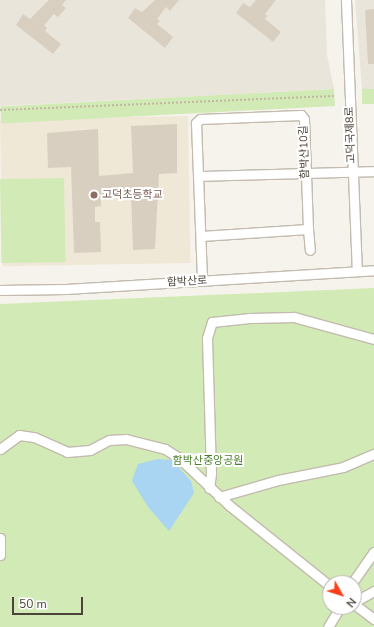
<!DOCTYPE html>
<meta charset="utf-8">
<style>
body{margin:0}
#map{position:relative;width:374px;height:627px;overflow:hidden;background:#f6f3ec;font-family:"Nunito Sans","Noto Sans KR",sans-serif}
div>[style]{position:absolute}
.residential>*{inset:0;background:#eae5da}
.education>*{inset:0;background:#efe8d6;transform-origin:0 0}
.green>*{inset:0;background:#d2eab5;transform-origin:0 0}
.water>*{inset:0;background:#a9d4f2}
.building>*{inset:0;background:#d8cfc1}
.path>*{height:1.5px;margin-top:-0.75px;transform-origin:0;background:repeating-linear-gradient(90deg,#c4b79f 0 2px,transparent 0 4px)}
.roads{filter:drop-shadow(1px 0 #c2bbae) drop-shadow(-1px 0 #c2bbae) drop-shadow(0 1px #c2bbae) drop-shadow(0 -1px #c2bbae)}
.minor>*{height:9px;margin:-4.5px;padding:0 4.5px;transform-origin:4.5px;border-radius:4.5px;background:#fff}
.dots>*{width:11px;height:11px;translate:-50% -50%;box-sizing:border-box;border:2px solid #fff;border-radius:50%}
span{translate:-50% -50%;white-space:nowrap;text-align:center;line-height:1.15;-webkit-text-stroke:4px #fff;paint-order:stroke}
.street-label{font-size:11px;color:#4b4439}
.education-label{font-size:11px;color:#785e54}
.left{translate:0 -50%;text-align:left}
.park-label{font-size:11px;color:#4a7f2a}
.north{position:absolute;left:322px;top:575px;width:40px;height:40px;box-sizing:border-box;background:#fff;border:1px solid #b7b4b0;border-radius:50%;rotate:129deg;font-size:11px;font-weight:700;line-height:16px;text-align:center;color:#4b4439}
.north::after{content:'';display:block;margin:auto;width:14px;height:18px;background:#fc3f1d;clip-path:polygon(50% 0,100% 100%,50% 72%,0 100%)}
.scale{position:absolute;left:12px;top:597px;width:71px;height:18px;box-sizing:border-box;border:2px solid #4b4439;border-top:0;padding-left:5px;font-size:12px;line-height:14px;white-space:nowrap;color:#4b4439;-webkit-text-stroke:3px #fff;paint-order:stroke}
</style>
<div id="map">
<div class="residential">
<div style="clip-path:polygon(0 0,325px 0,327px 55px,334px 89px,0 106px)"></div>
<div style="clip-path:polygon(355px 0,374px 0,374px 89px,362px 89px)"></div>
</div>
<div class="education">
<div style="left:188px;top:116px;width:147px;height:188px;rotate:89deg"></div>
</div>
<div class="green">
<div style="left:334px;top:89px;width:17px;height:334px;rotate:87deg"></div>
<div style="left:362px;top:89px;width:12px;height:15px"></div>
<div style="left:64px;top:178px;width:84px;height:64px;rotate:89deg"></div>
<div style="clip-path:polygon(evenodd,374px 288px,374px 627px,0 627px,0 304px,374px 288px,330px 583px,354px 583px,354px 607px,330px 607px,330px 583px)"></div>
</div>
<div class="water">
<div style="clip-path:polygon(158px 459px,172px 460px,191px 481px,194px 493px,169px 531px,148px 507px,132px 481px,138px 464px)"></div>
</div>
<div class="building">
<div style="clip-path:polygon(49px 0,66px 0,62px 5px,66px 8px,58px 17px,54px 14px,44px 25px,47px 28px,45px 31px,61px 44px,53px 54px,16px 25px,23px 14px,30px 19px)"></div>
<div style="clip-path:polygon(155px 0,179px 0,170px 11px,166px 7px,157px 19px,160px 21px,157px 24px,173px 37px,165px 48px,128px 18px,135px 8px,142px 12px)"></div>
<div style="clip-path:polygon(256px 0,276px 0,265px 14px,267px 16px,265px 19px,281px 32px,273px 42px,236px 13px,243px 3px,250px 7px)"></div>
<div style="clip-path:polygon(374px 9px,374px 64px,368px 64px,365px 10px)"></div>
<div style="clip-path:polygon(177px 124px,177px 173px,159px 174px,155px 249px,133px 250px,131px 194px,101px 196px,101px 206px,95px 207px,95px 222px,100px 222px,101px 252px,74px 253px,71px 167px,48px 168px,47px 133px,98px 129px,99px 176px,133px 173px,131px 126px)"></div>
</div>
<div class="path">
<div style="left:0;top:110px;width:334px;rotate:-2.4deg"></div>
</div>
<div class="roads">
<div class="minor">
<div style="left:346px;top:0;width:270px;rotate:87.7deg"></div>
<div style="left:198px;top:176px;width:176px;rotate:-1.6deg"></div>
<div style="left:308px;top:229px;width:21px;rotate:85deg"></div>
<div style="left:201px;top:236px;width:107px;rotate:-3.7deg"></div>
<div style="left:308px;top:229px;width:110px;rotate:-92.1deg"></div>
<div style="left:304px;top:119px;width:5px;rotate:-127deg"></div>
<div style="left:301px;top:115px;width:101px;rotate:177.7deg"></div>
<div style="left:200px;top:119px;width:6px;rotate:135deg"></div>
<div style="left:196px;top:123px;width:158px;rotate:87.8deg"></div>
<div style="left:0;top:290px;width:66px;rotate:-0.9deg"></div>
<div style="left:66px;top:289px;width:309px;rotate:-3.5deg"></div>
<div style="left:0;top:449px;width:24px;rotate:-36deg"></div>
<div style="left:19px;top:435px;width:15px;rotate:8deg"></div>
<div style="left:34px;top:437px;width:36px;rotate:24deg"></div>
<div style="left:67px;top:452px;width:23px;rotate:-5deg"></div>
<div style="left:90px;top:450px;width:21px;rotate:-28deg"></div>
<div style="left:109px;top:440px;width:17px;rotate:-3deg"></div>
<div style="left:126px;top:439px;width:40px;rotate:14.4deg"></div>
<div style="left:165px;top:449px;width:15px;rotate:32deg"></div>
<div style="left:178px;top:457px;width:71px;rotate:43.3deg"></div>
<div style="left:230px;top:506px;width:128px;rotate:38.7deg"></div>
<div style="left:209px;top:488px;width:15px;rotate:-82deg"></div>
<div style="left:211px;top:473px;width:135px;rotate:-91.7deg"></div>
<div style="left:207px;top:338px;width:17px;rotate:-73deg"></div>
<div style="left:212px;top:322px;width:38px;rotate:-6deg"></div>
<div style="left:250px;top:318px;width:44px;rotate:-1.3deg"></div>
<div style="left:294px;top:317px;width:83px;rotate:15.4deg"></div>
<div style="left:219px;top:497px;width:61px;rotate:-16.1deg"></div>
<div style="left:278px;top:480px;width:66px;rotate:-11.3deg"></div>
<div style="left:343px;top:467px;width:34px;rotate:-23deg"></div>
<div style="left:0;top:538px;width:17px;rotate:90deg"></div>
<div style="left:352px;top:583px;width:38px;rotate:-55deg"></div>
<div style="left:354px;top:602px;width:23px;rotate:-29deg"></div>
<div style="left:354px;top:604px;width:25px;rotate:37deg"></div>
<div style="left:328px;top:627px;width:21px;rotate:-59deg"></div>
<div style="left:339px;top:609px;width:5px;rotate:-22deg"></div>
</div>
</div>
<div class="dots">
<div style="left:94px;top:195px;background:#8d6e63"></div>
</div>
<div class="street-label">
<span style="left:351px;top:135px;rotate:-92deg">고덕국제8로</span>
<span style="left:305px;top:152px;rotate:-92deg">함박산10길</span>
<span style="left:187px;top:282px;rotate:-3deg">함박산로</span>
</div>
<div class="education-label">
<span class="left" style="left:102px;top:195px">고덕초등학교</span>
</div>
<div class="park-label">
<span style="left:208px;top:461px">함박산중앙공원</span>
</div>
<div class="north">N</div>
<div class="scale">50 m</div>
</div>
